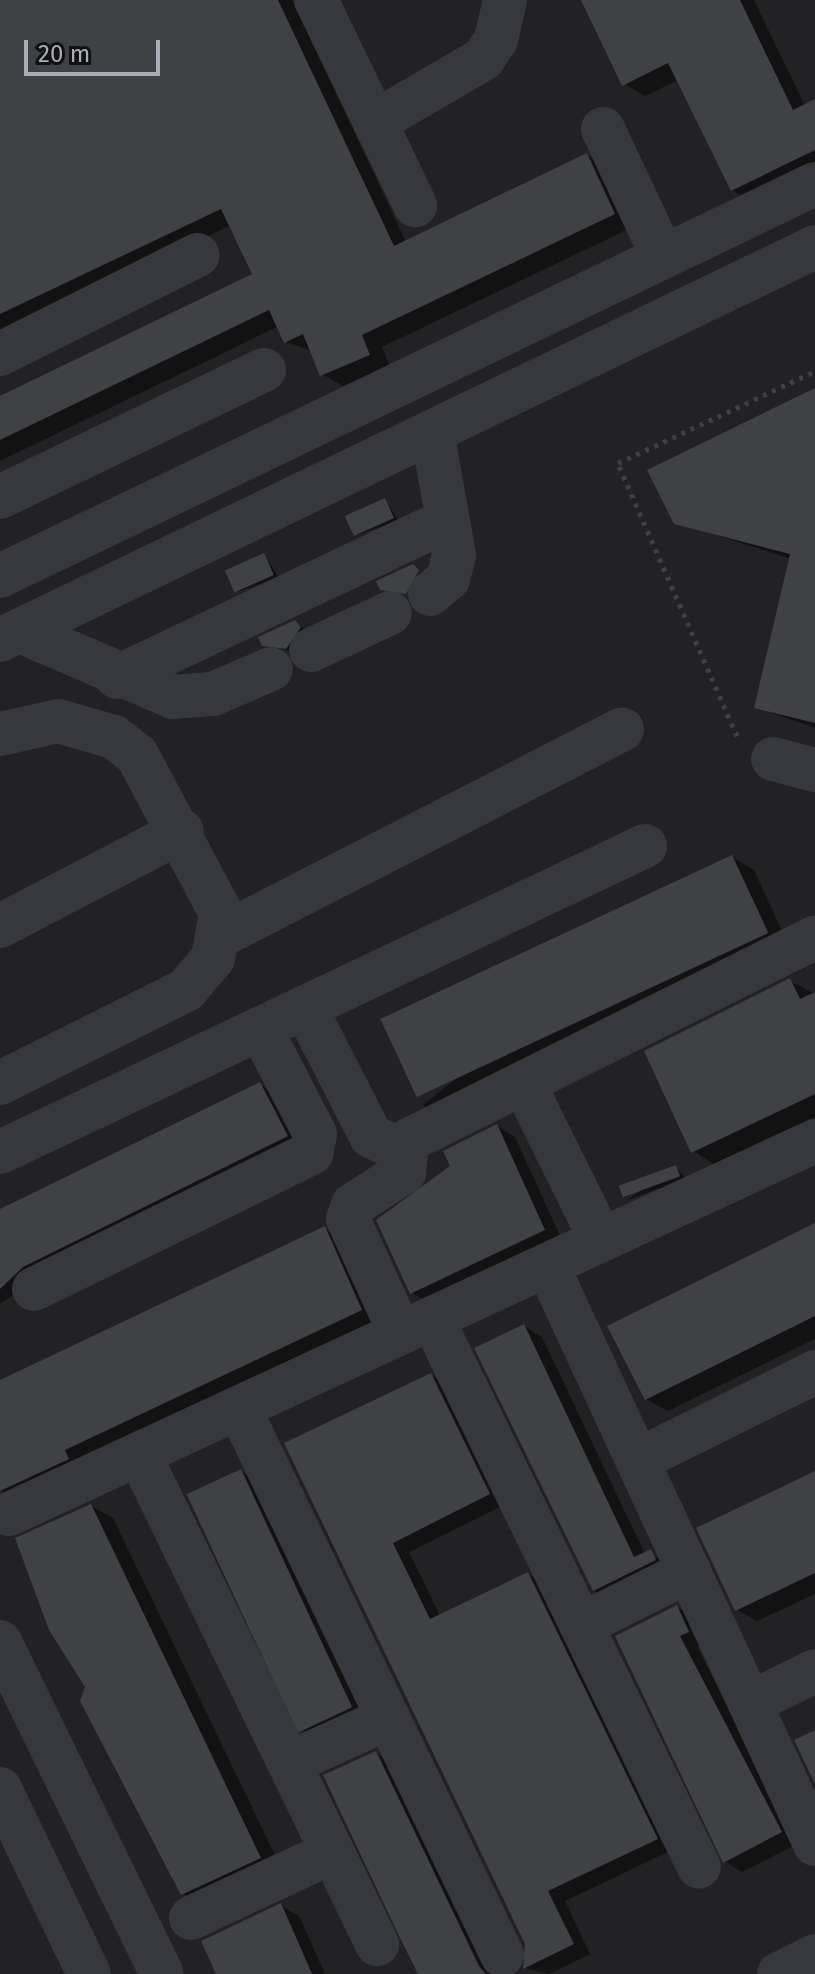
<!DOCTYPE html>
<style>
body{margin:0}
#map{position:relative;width:815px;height:1974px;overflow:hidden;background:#161618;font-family:"Fira Sans",sans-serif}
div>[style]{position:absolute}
.built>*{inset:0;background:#222225;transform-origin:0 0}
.shadow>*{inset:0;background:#0007}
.building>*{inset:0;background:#404145;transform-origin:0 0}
.path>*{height:5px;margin-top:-2.5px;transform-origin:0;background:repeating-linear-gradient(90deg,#3d3f44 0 4px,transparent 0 10px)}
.minor>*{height:44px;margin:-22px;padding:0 22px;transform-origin:22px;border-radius:22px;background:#37383d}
span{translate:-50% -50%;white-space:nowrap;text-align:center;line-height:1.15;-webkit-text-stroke:6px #111113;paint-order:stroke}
.scale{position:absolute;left:24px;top:40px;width:136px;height:36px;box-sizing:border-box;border:4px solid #a8adb8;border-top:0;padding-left:10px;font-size:24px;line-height:28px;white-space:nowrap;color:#a8adb8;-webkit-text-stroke:6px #111113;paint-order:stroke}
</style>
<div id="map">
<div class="built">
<div style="left:0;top:0;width:815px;height:1974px"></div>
</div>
<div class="shadow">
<div style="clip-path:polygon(0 0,292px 0,406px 242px,587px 155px,607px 167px,635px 226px,382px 347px,390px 367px,343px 386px,322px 374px,312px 351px,286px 342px,279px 326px,0 461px,0 398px,255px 275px,231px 225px,0 335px)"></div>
<div style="clip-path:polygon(584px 0,754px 0,805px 106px,815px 101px,815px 172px,753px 202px,732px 190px,678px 80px,645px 96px,624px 84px)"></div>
<div style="clip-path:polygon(815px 391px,815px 728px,756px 707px,791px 559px,675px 522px)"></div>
<div style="clip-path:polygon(385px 500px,399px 521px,356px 535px)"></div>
<div style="clip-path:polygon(264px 555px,279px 578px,237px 592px)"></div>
<div style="clip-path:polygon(295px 622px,305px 629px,293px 652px,263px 644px)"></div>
<div style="clip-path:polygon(732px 857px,754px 870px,789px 946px,444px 1117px,423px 1105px)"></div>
<div style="clip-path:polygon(790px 981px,815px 994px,815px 1117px,714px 1164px,693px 1151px)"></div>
<div style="clip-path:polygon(260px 1085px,277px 1094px,304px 1146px,40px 1276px,0 1304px,0 1211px)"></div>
<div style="clip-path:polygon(497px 1126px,515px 1137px,562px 1240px,429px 1303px,411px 1292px,452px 1167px)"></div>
<div style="clip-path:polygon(676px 1167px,686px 1179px,627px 1200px)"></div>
<div style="clip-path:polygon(815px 1225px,815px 1339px,668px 1411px,646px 1399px)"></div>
<div style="clip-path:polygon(325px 1229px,346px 1241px,383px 1322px,21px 1503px,0 1490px,0 1382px)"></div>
<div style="clip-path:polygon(524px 1326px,542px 1337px,645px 1554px,669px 1562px,612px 1600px,594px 1590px)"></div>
<div style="clip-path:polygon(431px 1375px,448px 1385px,506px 1504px,409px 1552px,440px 1616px,528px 1574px,545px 1584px,674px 1849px,565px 1901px,590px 1954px,549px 1974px,525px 1968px,527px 1944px,286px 1444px)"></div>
<div style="clip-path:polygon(240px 1471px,258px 1482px,371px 1716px,320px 1739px,302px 1729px)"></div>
<div style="clip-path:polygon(815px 1473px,815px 1594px,757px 1621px,736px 1609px)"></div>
<div style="clip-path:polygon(91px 1506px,113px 1518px,282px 1870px,205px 1906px,183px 1893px,88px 1687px)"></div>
<div style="clip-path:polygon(677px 1607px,695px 1618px,706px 1642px,697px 1647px,799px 1843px,742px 1872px,724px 1861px,617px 1637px)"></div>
<div style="clip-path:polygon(376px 1753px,394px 1764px,495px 1974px,421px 1974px)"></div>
<div style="clip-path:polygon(281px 1906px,299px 1916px,325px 1974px,218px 1974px)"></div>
</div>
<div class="building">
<div style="clip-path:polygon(0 0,278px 0,394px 246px,587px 153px,615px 214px,362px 335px,370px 355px,320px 376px,303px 334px,284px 343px,269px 310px,0 440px,0 396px,252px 274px,221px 209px,0 314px)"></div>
<div style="clip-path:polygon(581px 0,740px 0,793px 110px,815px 99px,815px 150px,731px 191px,668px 63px,622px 86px)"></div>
<div style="clip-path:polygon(815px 388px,815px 723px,754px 708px,790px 554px,674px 524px,647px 470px)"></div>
<div style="left:385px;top:498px;width:22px;height:44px;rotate:66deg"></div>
<div style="left:264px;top:553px;width:24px;height:43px;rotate:66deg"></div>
<div style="clip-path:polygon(413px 564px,419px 570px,406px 594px,380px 590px,376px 581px)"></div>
<div style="clip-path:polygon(295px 620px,301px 627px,286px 649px,262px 646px,258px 637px)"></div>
<div style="left:732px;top:855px;width:86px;height:388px;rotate:65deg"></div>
<div style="clip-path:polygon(790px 978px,800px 999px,815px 992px,815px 1094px,691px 1153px,644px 1051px)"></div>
<div style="clip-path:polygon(260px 1082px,288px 1136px,23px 1267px,0 1289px,0 1209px)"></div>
<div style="clip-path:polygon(497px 1124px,545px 1230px,410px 1294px,376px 1220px,450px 1166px,443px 1151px)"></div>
<div style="left:676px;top:1165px;width:12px;height:61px;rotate:70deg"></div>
<div style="clip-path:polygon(815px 1223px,815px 1316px,645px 1400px,607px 1326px)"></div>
<div style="clip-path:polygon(325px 1226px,362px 1310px,65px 1450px,69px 1459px,0 1491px,0 1380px)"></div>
<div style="clip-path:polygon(524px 1324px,634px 1557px,651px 1549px,656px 1560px,593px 1591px,474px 1348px)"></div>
<div style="clip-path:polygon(431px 1373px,490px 1494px,393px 1543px,430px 1619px,528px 1572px,658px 1839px,548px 1891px,574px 1944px,523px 1969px,525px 1944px,284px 1443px)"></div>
<div style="left:241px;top:1469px;width:263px;height:60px;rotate:65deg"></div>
<div style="clip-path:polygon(815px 1471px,815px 1573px,735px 1611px,696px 1528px)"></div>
<div style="clip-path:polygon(91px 1504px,261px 1858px,181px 1895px,80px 1701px,85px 1687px,49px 1630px,15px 1538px)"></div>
<div style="clip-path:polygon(677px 1605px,689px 1632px,680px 1636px,782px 1832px,723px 1863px,615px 1636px)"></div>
<div style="clip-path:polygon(815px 1730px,815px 1784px,794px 1740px)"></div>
<div style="clip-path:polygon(376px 1751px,479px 1966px,486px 1974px,418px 1974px,401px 1940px,323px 1775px)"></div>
<div style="clip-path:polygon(281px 1903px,312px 1974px,216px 1974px,201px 1941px)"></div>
</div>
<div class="path">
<div style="left:737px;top:736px;width:298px;rotate:-113.6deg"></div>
<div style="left:618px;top:463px;width:217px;rotate:-25deg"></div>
</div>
<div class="minor">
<div style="left:316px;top:0;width:228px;rotate:64.2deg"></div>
<div style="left:375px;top:122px;width:125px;rotate:-30.3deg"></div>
<div style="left:483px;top:59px;width:23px;rotate:-56deg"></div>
<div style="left:496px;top:40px;width:41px;rotate:-77.3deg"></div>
<div style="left:603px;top:129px;width:141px;rotate:64.9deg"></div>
<div style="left:0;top:354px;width:221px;rotate:-26.6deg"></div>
<div style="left:0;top:497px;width:293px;rotate:-25.7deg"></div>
<div style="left:0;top:576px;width:904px;rotate:-25.69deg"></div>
<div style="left:430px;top:594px;width:23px;rotate:-40deg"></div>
<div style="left:448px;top:579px;width:25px;rotate:-76deg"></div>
<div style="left:454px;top:555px;width:125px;rotate:-100.1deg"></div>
<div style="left:20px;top:631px;width:167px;rotate:23.3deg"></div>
<div style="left:173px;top:697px;width:40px;rotate:-4.3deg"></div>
<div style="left:213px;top:694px;width:63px;rotate:-23.3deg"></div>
<div style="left:0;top:640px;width:905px;rotate:-25.74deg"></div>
<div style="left:311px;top:650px;width:87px;rotate:-25.1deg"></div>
<div style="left:117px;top:677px;width:365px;rotate:-25.4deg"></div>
<div style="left:0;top:734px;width:59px;rotate:-12.6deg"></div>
<div style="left:58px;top:721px;width:58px;rotate:15.9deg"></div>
<div style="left:114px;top:737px;width:29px;rotate:38deg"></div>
<div style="left:137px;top:755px;width:179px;rotate:62deg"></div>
<div style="left:221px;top:913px;width:46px;rotate:100.1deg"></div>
<div style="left:213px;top:958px;width:42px;rotate:130.2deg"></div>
<div style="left:186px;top:990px;width:208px;rotate:153.4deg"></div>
<div style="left:773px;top:759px;width:43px;rotate:14.7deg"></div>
<div style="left:0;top:926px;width:205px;rotate:-27.6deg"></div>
<div style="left:220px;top:936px;width:452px;rotate:-27.2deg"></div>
<div style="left:305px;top:1007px;width:145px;rotate:62.9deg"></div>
<div style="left:371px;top:1136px;width:26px;rotate:25deg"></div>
<div style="left:395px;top:1147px;width:469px;rotate:-26.5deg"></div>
<div style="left:525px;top:1086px;width:172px;rotate:63.7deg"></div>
<div style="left:0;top:1152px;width:714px;rotate:-25.38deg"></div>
<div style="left:547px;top:1265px;width:638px;rotate:65.16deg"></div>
<div style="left:34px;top:1289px;width:309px;rotate:-26.1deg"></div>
<div style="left:311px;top:1153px;width:19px;rotate:-78deg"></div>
<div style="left:315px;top:1134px;width:119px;rotate:-117.4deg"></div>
<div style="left:432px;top:1318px;width:610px;rotate:64.06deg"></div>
<div style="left:400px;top:1333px;width:125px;rotate:-114.5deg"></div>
<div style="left:348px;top:1219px;width:15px;rotate:-70deg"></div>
<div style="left:353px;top:1205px;width:61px;rotate:-32.9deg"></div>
<div style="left:404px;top:1172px;width:27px;rotate:-84deg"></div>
<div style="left:239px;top:1408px;width:607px;rotate:64.32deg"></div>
<div style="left:139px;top:1454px;width:545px;rotate:64.09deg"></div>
<div style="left:638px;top:1460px;width:198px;rotate:-26.4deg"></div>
<div style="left:9px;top:1514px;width:888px;rotate:-24.83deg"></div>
<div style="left:581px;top:1625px;width:121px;rotate:-26.6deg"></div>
<div style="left:0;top:1642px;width:369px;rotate:64deg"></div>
<div style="left:750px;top:1703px;width:72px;rotate:-26.2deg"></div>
<div style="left:289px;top:1763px;width:109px;rotate:-24.4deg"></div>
<div style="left:0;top:1789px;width:205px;rotate:64.3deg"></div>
<div style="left:191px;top:1918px;width:156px;rotate:-25.1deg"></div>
<div style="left:779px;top:1974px;width:40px;rotate:-26.6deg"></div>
</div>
<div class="scale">20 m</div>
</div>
